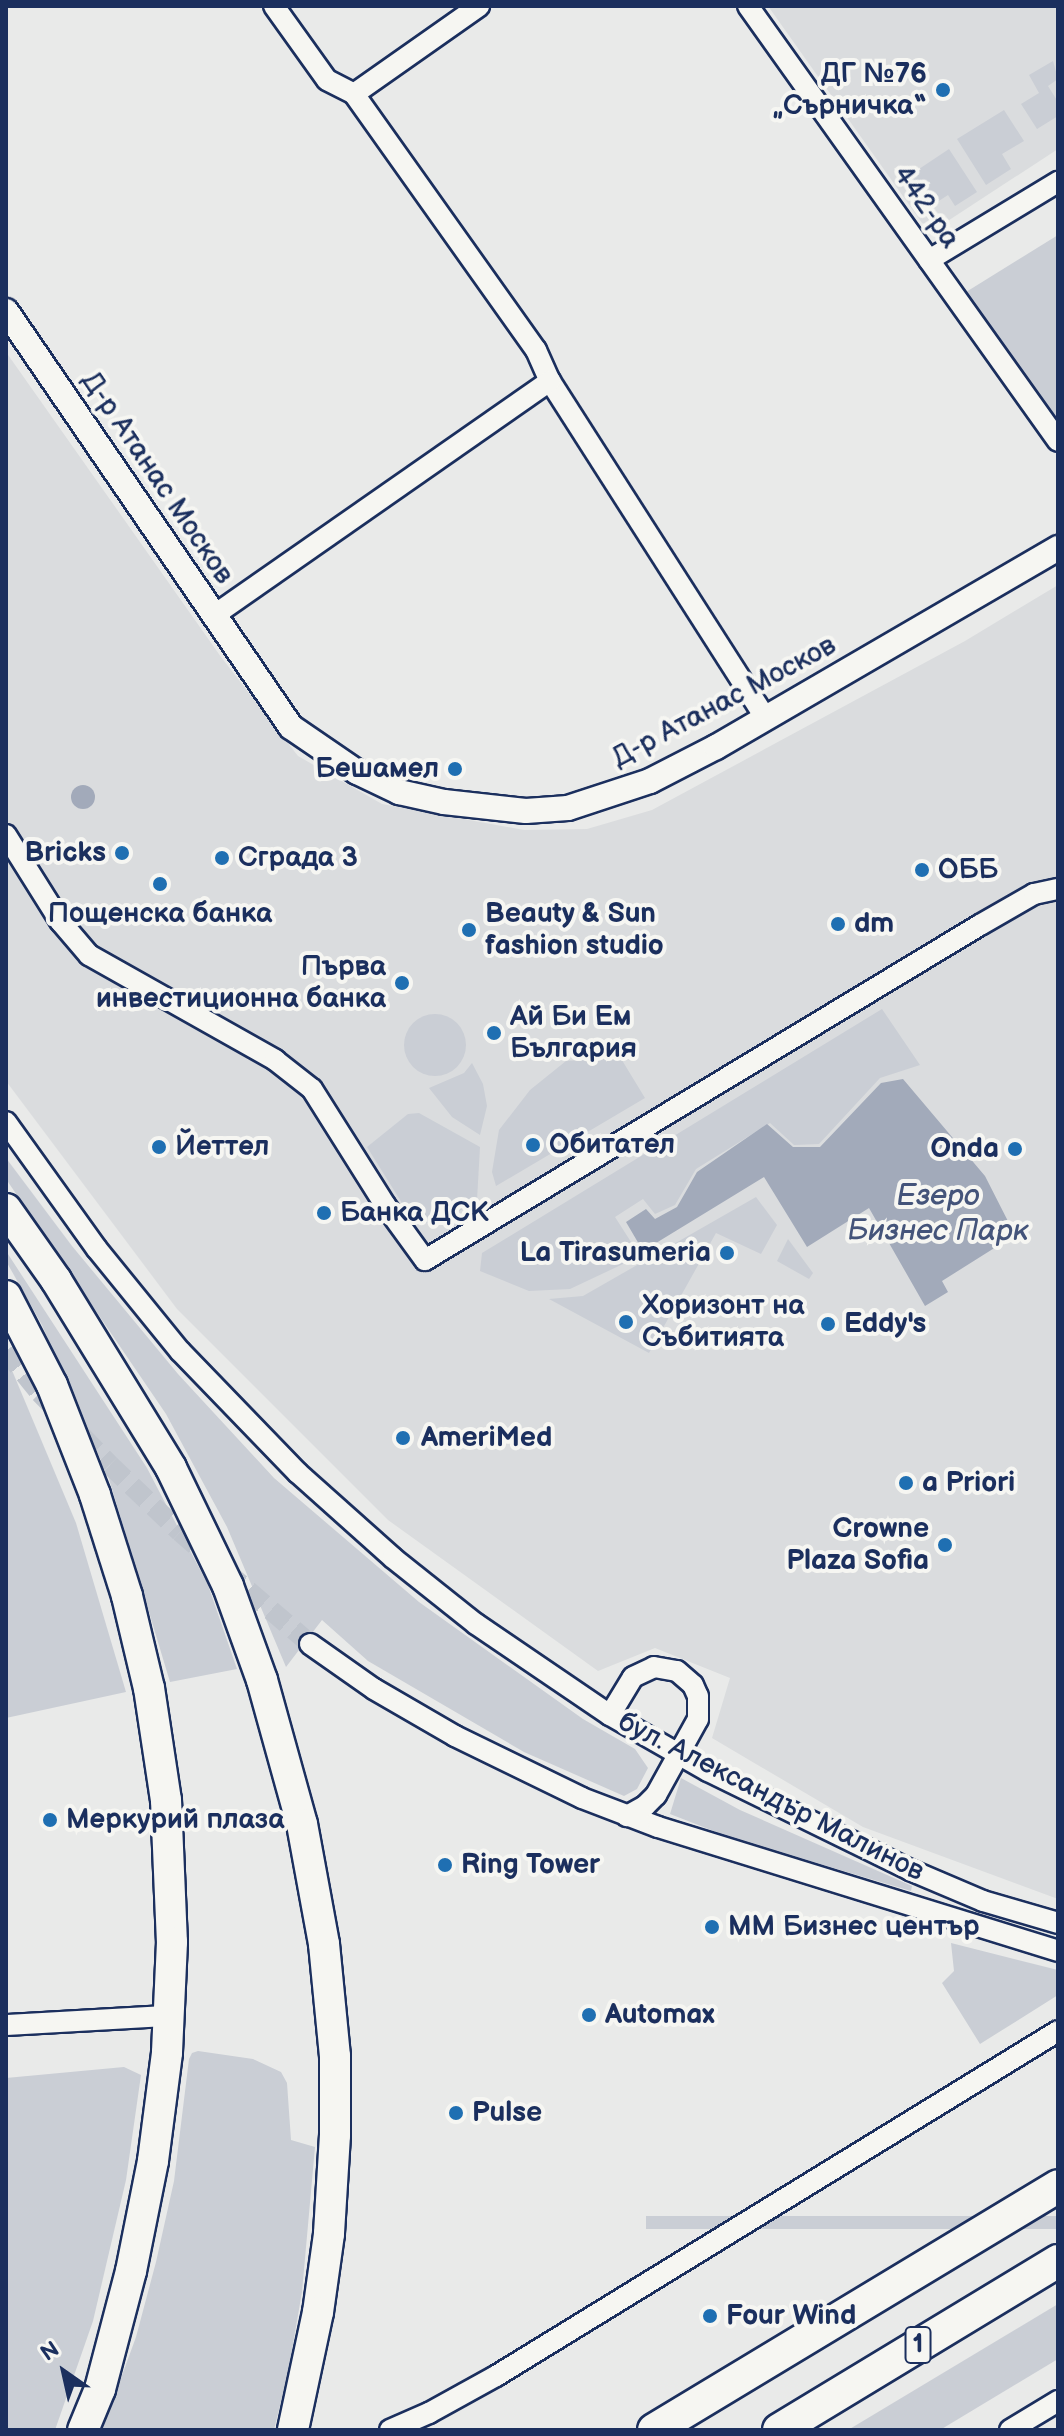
<!DOCTYPE html>
<meta charset="utf-8">
<style>
body{margin:0}
#map{position:relative;width:1064px;height:2436px;overflow:hidden;background:#e9eae9;font-family:"Balsamiq Sans",sans-serif}
div>[style]{position:absolute}
.built>*{inset:0;background:#dadcde}
.green>*{inset:0;background:#caced5;transform-origin:0 0}
.round{border-radius:50%}
.water>*{inset:0;background:#a2aaba}
.minor-tunnel>*{height:20px;margin-top:-10px;transform-origin:0;background:repeating-linear-gradient(90deg,#c0c5cd 0 20px,transparent 0 30px)}
.roads{filter:drop-shadow(2px 0 #1b2f5e) drop-shadow(-2px 0 #1b2f5e) drop-shadow(0 2px #1b2f5e) drop-shadow(0 -2px #1b2f5e)}
.minor>*{height:20px;margin:-10px;padding:0 10px;transform-origin:10px;border-radius:10px;background:#f6f6f2}
.tertiary>*{height:24px;margin:-12px;padding:0 12px;transform-origin:12px;border-radius:12px;background:#f6f6f2}
.primary>*{height:30px;margin:-15px;padding:0 15px;transform-origin:15px;border-radius:15px;background:#f6f6f2}
.trunk>*{height:32px;margin:-16px;padding:0 16px;transform-origin:16px;border-radius:16px;background:#f6f6f2}
.dots>*{width:22px;height:22px;translate:-50% -50%;box-sizing:border-box;border:4px solid #f6f6f2;border-radius:50%}
span{translate:-50% -50%;white-space:nowrap;text-align:center;line-height:1.15;-webkit-text-stroke:8px #f6f6f2;paint-order:stroke}
.shield-label span{padding:2px 6px;background:#f6f6f2;border:2px solid;border-radius:6px;-webkit-text-stroke-width:0}
.shield-label{font-size:26px;color:#1b2f5e;font-weight:700}
.poi-label{font-size:28px;color:#1b2f5e;font-weight:700}
.right{translate:-100% -50%;text-align:right}
.left{translate:0 -50%;text-align:left}
.street-label{font-size:28px;color:#1b2f5e}
.water-label{font-size:30px;color:#44547a;font-style:italic}
.frame{position:absolute;inset:0;border:8px solid #1b2f5e;pointer-events:none}
.north{position:absolute;left:24px;top:2332px;width:80px;height:80px;-webkit-text-stroke:6px #f6f6f2;paint-order:stroke;rotate:326deg;font-size:22px;font-weight:700;line-height:32px;text-align:center;color:#1b2f5e}
.north::after{content:'';display:block;margin:auto;width:28px;height:36px;background:#1b2f5e;clip-path:polygon(50% 0,100% 100%,50% 72%,0 100%)}
</style>
<div id="map">
<div class="built">
<div style="clip-path:polygon(768px 6px,1058px 6px,1058px 149px,937px 228px,922px 223px)"></div>
<div style="clip-path:polygon(6px 352px,221px 657px,298px 756px,382px 804px,524px 830px,587px 829px,652px 810px,965px 641px,1058px 585px,1058px 1899px,863px 1827px,712px 1738px,730px 1678px,655px 1648px,598px 1671px,388px 1520px,177px 1309px,6px 1081px)"></div>
</div>
<div class="green">
<div style="clip-path:polygon(1053px 61px,1058px 79px,1048px 86px,1058px 102px,1058px 116px,1037px 129px,1021px 104px,1039px 93px,1029px 75px)"></div>
<div style="clip-path:polygon(1004px 110px,1024px 141px,1002px 154px,1011px 169px,986px 185px,957px 139px)"></div>
<div style="clip-path:polygon(949px 149px,977px 192px,955px 206px,948px 195px,925px 210px,904px 179px)"></div>
<div style="clip-path:polygon(1058px 235px,1058px 436px,958px 297px)"></div>
<div style="clip-path:polygon(882px 1009px,920px 1065px,880px 1078px,819px 1144px,794px 1145px,770px 1123px,696px 1169px,675px 1205px,655px 1214px,643px 1199px,615px 1217px,640px 1256px,570px 1289px,529px 1291px,480px 1271px,482px 1253px)"></div>
<div class="round" style="left:404px;top:1014px;width:62px;height:62px"></div>
<div style="clip-path:polygon(617px 1052px,645px 1098px,496px 1186px,492px 1172px,499px 1130px,530px 1090px,566px 1061px,598px 1059px)"></div>
<div style="clip-path:polygon(472px 1063px,483px 1084px,487px 1106px,480px 1135px,452px 1117px,429px 1088px,464px 1073px)"></div>
<div style="clip-path:polygon(419px 1113px,480px 1147px,477px 1200px,445px 1220px,421px 1224px,407px 1211px,367px 1147px,408px 1114px)"></div>
<div style="clip-path:polygon(6px 1158px,72px 1246px,178px 1374px,274px 1478px,419px 1602px,583px 1719px,635px 1749px,648px 1768px,637px 1789px,624px 1796px,524px 1752px,368px 1661px,322px 1620px,286px 1667px,227px 1527px,166px 1414px,6px 1179px)"></div>
<div style="clip-path:polygon(756px 1197px,777px 1225px,761px 1254px,716px 1233px,649px 1353px,549px 1299px,583px 1296px)"></div>
<div style="clip-path:polygon(788px 1239px,813px 1273px,809px 1279px,777px 1261px)"></div>
<div style="clip-path:polygon(6px 1251px,147px 1468px,208px 1585px,237px 1669px,170px 1682px,109px 1479px,42px 1325px,6px 1261px)"></div>
<div style="clip-path:polygon(6px 1366px,11px 1368px,76px 1523px,126px 1692px,6px 1718px)"></div>
<div style="clip-path:polygon(681px 1778px,740px 1810px,912px 1886px,911px 1891px,729px 1837px,670px 1814px)"></div>
<div style="clip-path:polygon(951px 1943px,1058px 1970px,1058px 1995px,980px 2044px,942px 1983px,954px 1971px)"></div>
<div style="clip-path:polygon(198px 2051px,253px 2059px,281px 2072px,287px 2083px,291px 2140px,315px 2147px,302px 2292px,288px 2373px,274px 2430px,102px 2430px,136px 2337px,156px 2262px,174px 2181px,189px 2059px,192px 2053px)"></div>
<div style="clip-path:polygon(124px 2067px,141px 2075px,126px 2180px,93px 2321px,55px 2430px,6px 2430px,6px 2078px)"></div>
<div style="left:1058px;top:2216px;width:13px;height:412px;rotate:90deg"></div>
<div style="clip-path:polygon(1058px 2304px,1058px 2359px,940px 2430px,848px 2430px)"></div>
</div>
<div class="water">
<div class="round" style="left:71px;top:785px;width:24px;height:24px"></div>
<div style="clip-path:polygon(903px 1079px,985px 1176px,1015px 1235px,942px 1281px,948px 1292px,925px 1306px,869px 1208px,807px 1247px,764px 1177px,643px 1251px,626px 1222px,646px 1209px,655px 1219px,677px 1207px,697px 1172px,767px 1124px,793px 1147px,820px 1147px,881px 1083px)"></div>
</div>
<div class="minor-tunnel">
<div style="left:6px;top:1351px;width:54px;rotate:51deg"></div>
<div style="left:40px;top:1393px;width:100px;rotate:45.8deg"></div>
<div style="left:110px;top:1465px;width:97px;rotate:43.7deg"></div>
<div style="left:180px;top:1532px;width:172px;rotate:40.7deg"></div>
</div>
<div class="roads">
<div class="minor">
<div style="left:274px;top:6px;width:91px;rotate:54.4deg"></div>
<div style="left:327px;top:80px;width:30px;rotate:27deg"></div>
<div style="left:354px;top:94px;width:314px;rotate:54.6deg"></div>
<div style="left:536px;top:350px;width:34px;rotate:66deg"></div>
<div style="left:550px;top:381px;width:401px;rotate:57.4deg"></div>
<div style="left:748px;top:6px;width:534px;rotate:54.52deg"></div>
<div style="left:354px;top:94px;width:153px;rotate:-35.1deg"></div>
<div style="left:929px;top:260px;width:151px;rotate:-31.2deg"></div>
<div style="left:213px;top:616px;width:411px;rotate:-34.9deg"></div>
<div style="left:6px;top:835px;width:102px;rotate:57.9deg"></div>
<div style="left:60px;top:921px;width:45px;rotate:49.5deg"></div>
<div style="left:89px;top:955px;width:214px;rotate:29.4deg"></div>
<div style="left:275px;top:1060px;width:47px;rotate:38.1deg"></div>
<div style="left:312px;top:1089px;width:137px;rotate:57.8deg"></div>
<div style="left:385px;top:1205px;width:68px;rotate:54deg"></div>
<div style="left:425px;top:1260px;width:648px;rotate:-31.12deg"></div>
<div style="left:980px;top:925px;width:62px;rotate:-29.9deg"></div>
<div style="left:1034px;top:894px;width:25px;rotate:-12deg"></div>
<div style="left:6px;top:1122px;width:156px;rotate:54.4deg"></div>
<div style="left:97px;top:1249px;width:132px;rotate:50.9deg"></div>
<div style="left:180px;top:1351px;width:170px;rotate:46deg"></div>
<div style="left:298px;top:1473px;width:127px;rotate:41.8deg"></div>
<div style="left:393px;top:1558px;width:106px;rotate:38.5deg"></div>
<div style="left:476px;top:1624px;width:162px;rotate:34.2deg"></div>
<div style="left:610px;top:1715px;width:113px;rotate:29.7deg"></div>
<div style="left:708px;top:1771px;width:225px;rotate:26.1deg"></div>
<div style="left:910px;top:1870px;width:79px;rotate:23deg"></div>
<div style="left:983px;top:1901px;width:78px;rotate:16.3deg"></div>
<div style="left:310px;top:1644px;width:78px;rotate:35.1deg"></div>
<div style="left:374px;top:1689px;width:94px;rotate:30.1deg"></div>
<div style="left:455px;top:1736px;width:141px;rotate:26deg"></div>
<div style="left:582px;top:1798px;width:81px;rotate:20.9deg"></div>
<div style="left:658px;top:1827px;width:419px;rotate:17.2deg"></div>
<div style="left:610px;top:1715px;width:44px;rotate:-58.8deg"></div>
<div style="left:633px;top:1677px;width:23px;rotate:-25deg"></div>
<div style="left:654px;top:1667px;width:23px;rotate:10deg"></div>
<div style="left:677px;top:1671px;width:21px;rotate:41deg"></div>
<div style="left:693px;top:1685px;width:12px;rotate:66deg"></div>
<div style="left:698px;top:1696px;width:23px;rotate:90deg"></div>
<div style="left:698px;top:1719px;width:87px;rotate:118.9deg"></div>
<div style="left:656px;top:1795px;width:16px;rotate:135deg"></div>
<div style="left:645px;top:1806px;width:21px;rotate:151deg"></div>
<div style="left:6px;top:2025px;width:163px;rotate:-3.2deg"></div>
<div style="left:390px;top:2430px;width:43px;rotate:-23.6deg"></div>
<div style="left:429px;top:2413px;width:77px;rotate:-28.9deg"></div>
<div style="left:496px;top:2376px;width:659px;rotate:-31.54deg"></div>
<div style="left:1010px;top:2430px;width:56px;rotate:-31.1deg"></div>
</div>
<div class="tertiary">
<div style="left:6px;top:311px;width:504px;rotate:55.59deg"></div>
<div style="left:291px;top:727px;width:80px;rotate:34.3deg"></div>
<div style="left:357px;top:772px;width:47px;rotate:25.5deg"></div>
<div style="left:399px;top:792px;width:46px;rotate:12.5deg"></div>
<div style="left:444px;top:802px;width:82px;rotate:6.3deg"></div>
<div style="left:526px;top:811px;width:42px;rotate:-4.1deg"></div>
<div style="left:568px;top:808px;width:86px;rotate:-18.2deg"></div>
<div style="left:650px;top:781px;width:74px;rotate:-27.3deg"></div>
<div style="left:716px;top:747px;width:396px;rotate:-30.2deg"></div>
</div>
<div class="primary">
<div style="left:6px;top:1209px;width:87px;rotate:54.8deg"></div>
<div style="left:56px;top:1280px;width:220px;rotate:58.5deg"></div>
<div style="left:171px;top:1468px;width:131px;rotate:64.2deg"></div>
<div style="left:228px;top:1586px;width:100px;rotate:70.1deg"></div>
<div style="left:262px;top:1680px;width:149px;rotate:74.5deg"></div>
<div style="left:302px;top:1824px;width:122px;rotate:79.6deg"></div>
<div style="left:324px;top:1944px;width:113px;rotate:84.4deg"></div>
<div style="left:335px;top:2056px;width:79px;rotate:90deg"></div>
<div style="left:335px;top:2135px;width:99px;rotate:93.5deg"></div>
<div style="left:329px;top:2234px;width:79px;rotate:98deg"></div>
<div style="left:318px;top:2312px;width:121px;rotate:102deg"></div>
<div style="left:6px;top:1296px;width:100px;rotate:62.7deg"></div>
<div style="left:52px;top:1385px;width:118px;rotate:68.6deg"></div>
<div style="left:95px;top:1495px;width:106px;rotate:72.4deg"></div>
<div style="left:127px;top:1596px;width:95px;rotate:76.6deg"></div>
<div style="left:149px;top:1688px;width:113px;rotate:81.4deg"></div>
<div style="left:166px;top:1800px;width:142px;rotate:87.6deg"></div>
<div style="left:172px;top:1942px;width:111px;rotate:92.6deg"></div>
<div style="left:167px;top:2053px;width:109px;rotate:97.4deg"></div>
<div style="left:153px;top:2161px;width:112px;rotate:101.3deg"></div>
<div style="left:131px;top:2271px;width:122px;rotate:104.7deg"></div>
<div style="left:100px;top:2389px;width:44px;rotate:112.5deg"></div>
</div>
<div class="trunk">
<div style="left:654px;top:2430px;width:472px;rotate:-31.1deg"></div>
<div style="left:779px;top:2430px;width:326px;rotate:-31.2deg"></div>
</div>
</div>
<div class="dots">
<div style="left:943px;top:90px;background:#1f6fb2"></div>
<div style="left:455px;top:769px;background:#1f6fb2"></div>
<div style="left:122px;top:853px;background:#1f6fb2"></div>
<div style="left:222px;top:858px;background:#1f6fb2"></div>
<div style="left:922px;top:870px;background:#1f6fb2"></div>
<div style="left:160px;top:884px;background:#1f6fb2"></div>
<div style="left:838px;top:924px;background:#1f6fb2"></div>
<div style="left:469px;top:930px;background:#1f6fb2"></div>
<div style="left:402px;top:983px;background:#1f6fb2"></div>
<div style="left:494px;top:1033px;background:#1f6fb2"></div>
<div style="left:533px;top:1145px;background:#1f6fb2"></div>
<div style="left:159px;top:1147px;background:#1f6fb2"></div>
<div style="left:1015px;top:1149px;background:#1f6fb2"></div>
<div style="left:324px;top:1213px;background:#1f6fb2"></div>
<div style="left:727px;top:1253px;background:#1f6fb2"></div>
<div style="left:626px;top:1322px;background:#1f6fb2"></div>
<div style="left:828px;top:1324px;background:#1f6fb2"></div>
<div style="left:403px;top:1438px;background:#1f6fb2"></div>
<div style="left:906px;top:1483px;background:#1f6fb2"></div>
<div style="left:945px;top:1545px;background:#1f6fb2"></div>
<div style="left:50px;top:1820px;background:#1f6fb2"></div>
<div style="left:445px;top:1865px;background:#1f6fb2"></div>
<div style="left:712px;top:1927px;background:#1f6fb2"></div>
<div style="left:589px;top:2015px;background:#1f6fb2"></div>
<div style="left:456px;top:2113px;background:#1f6fb2"></div>
<div style="left:710px;top:2316px;background:#1f6fb2"></div>
</div>
<div class="shield-label">
<span style="left:918px;top:2345px">1</span>
</div>
<div class="poi-label">
<span class="right" style="left:927px;top:90px">ДГ №76<br>„Сърничка“</span>
<span class="right" style="left:439px;top:769px">Бешамел</span>
<span class="right" style="left:106px;top:853px">Bricks</span>
<span class="left" style="left:238px;top:858px">Сграда 3</span>
<span class="left" style="left:938px;top:870px">ОББ</span>
<span style="left:160px;top:914px">Пощенска банка</span>
<span class="left" style="left:485px;top:930px">Beauty &amp; Sun<br>fashion studio</span>
<span class="left" style="left:854px;top:924px">dm</span>
<span class="right" style="left:386px;top:983px">Първа<br>инвестиционна банка</span>
<span class="left" style="left:510px;top:1033px">Ай Би Ем<br>България</span>
<span class="left" style="left:549px;top:1145px">Обитател</span>
<span class="left" style="left:175px;top:1147px">Йеттел</span>
<span class="right" style="left:999px;top:1149px">Onda</span>
<span class="left" style="left:340px;top:1213px">Банка ДСК</span>
<span class="right" style="left:711px;top:1253px">La Tirasumeria</span>
<span class="left" style="left:642px;top:1322px">Хоризонт на<br>Събитията</span>
<span class="left" style="left:844px;top:1324px">Eddy's</span>
<span class="left" style="left:421px;top:1438px">AmeriMed</span>
<span class="left" style="left:922px;top:1483px">a Priori</span>
<span class="right" style="left:929px;top:1545px">Crowne<br>Plaza Sofia</span>
<span class="left" style="left:66px;top:1820px">Меркурий плаза</span>
<span class="left" style="left:461px;top:1865px">Ring Tower</span>
<span class="left" style="left:728px;top:1927px">ММ Бизнес център</span>
<span class="left" style="left:605px;top:2015px">Automax</span>
<span class="left" style="left:472px;top:2113px">Pulse</span>
<span class="left" style="left:726px;top:2316px">Four Wind</span>
</div>
<div class="street-label">
<span style="left:926px;top:207px;rotate:55deg">442-ра</span>
<span style="left:157px;top:478px;rotate:56deg">Д-р Атанас Москов</span>
<span style="left:724px;top:702px;rotate:-28deg">Д-р Атанас Москов</span>
<span style="left:771px;top:1797px;rotate:27deg">бул. Александър Малинов</span>
</div>
<div class="water-label">
<span style="left:938px;top:1213px">Езеро<br>Бизнес Парк</span>
</div>
<div class="frame"></div>
<div class="north">N</div>
</div>
